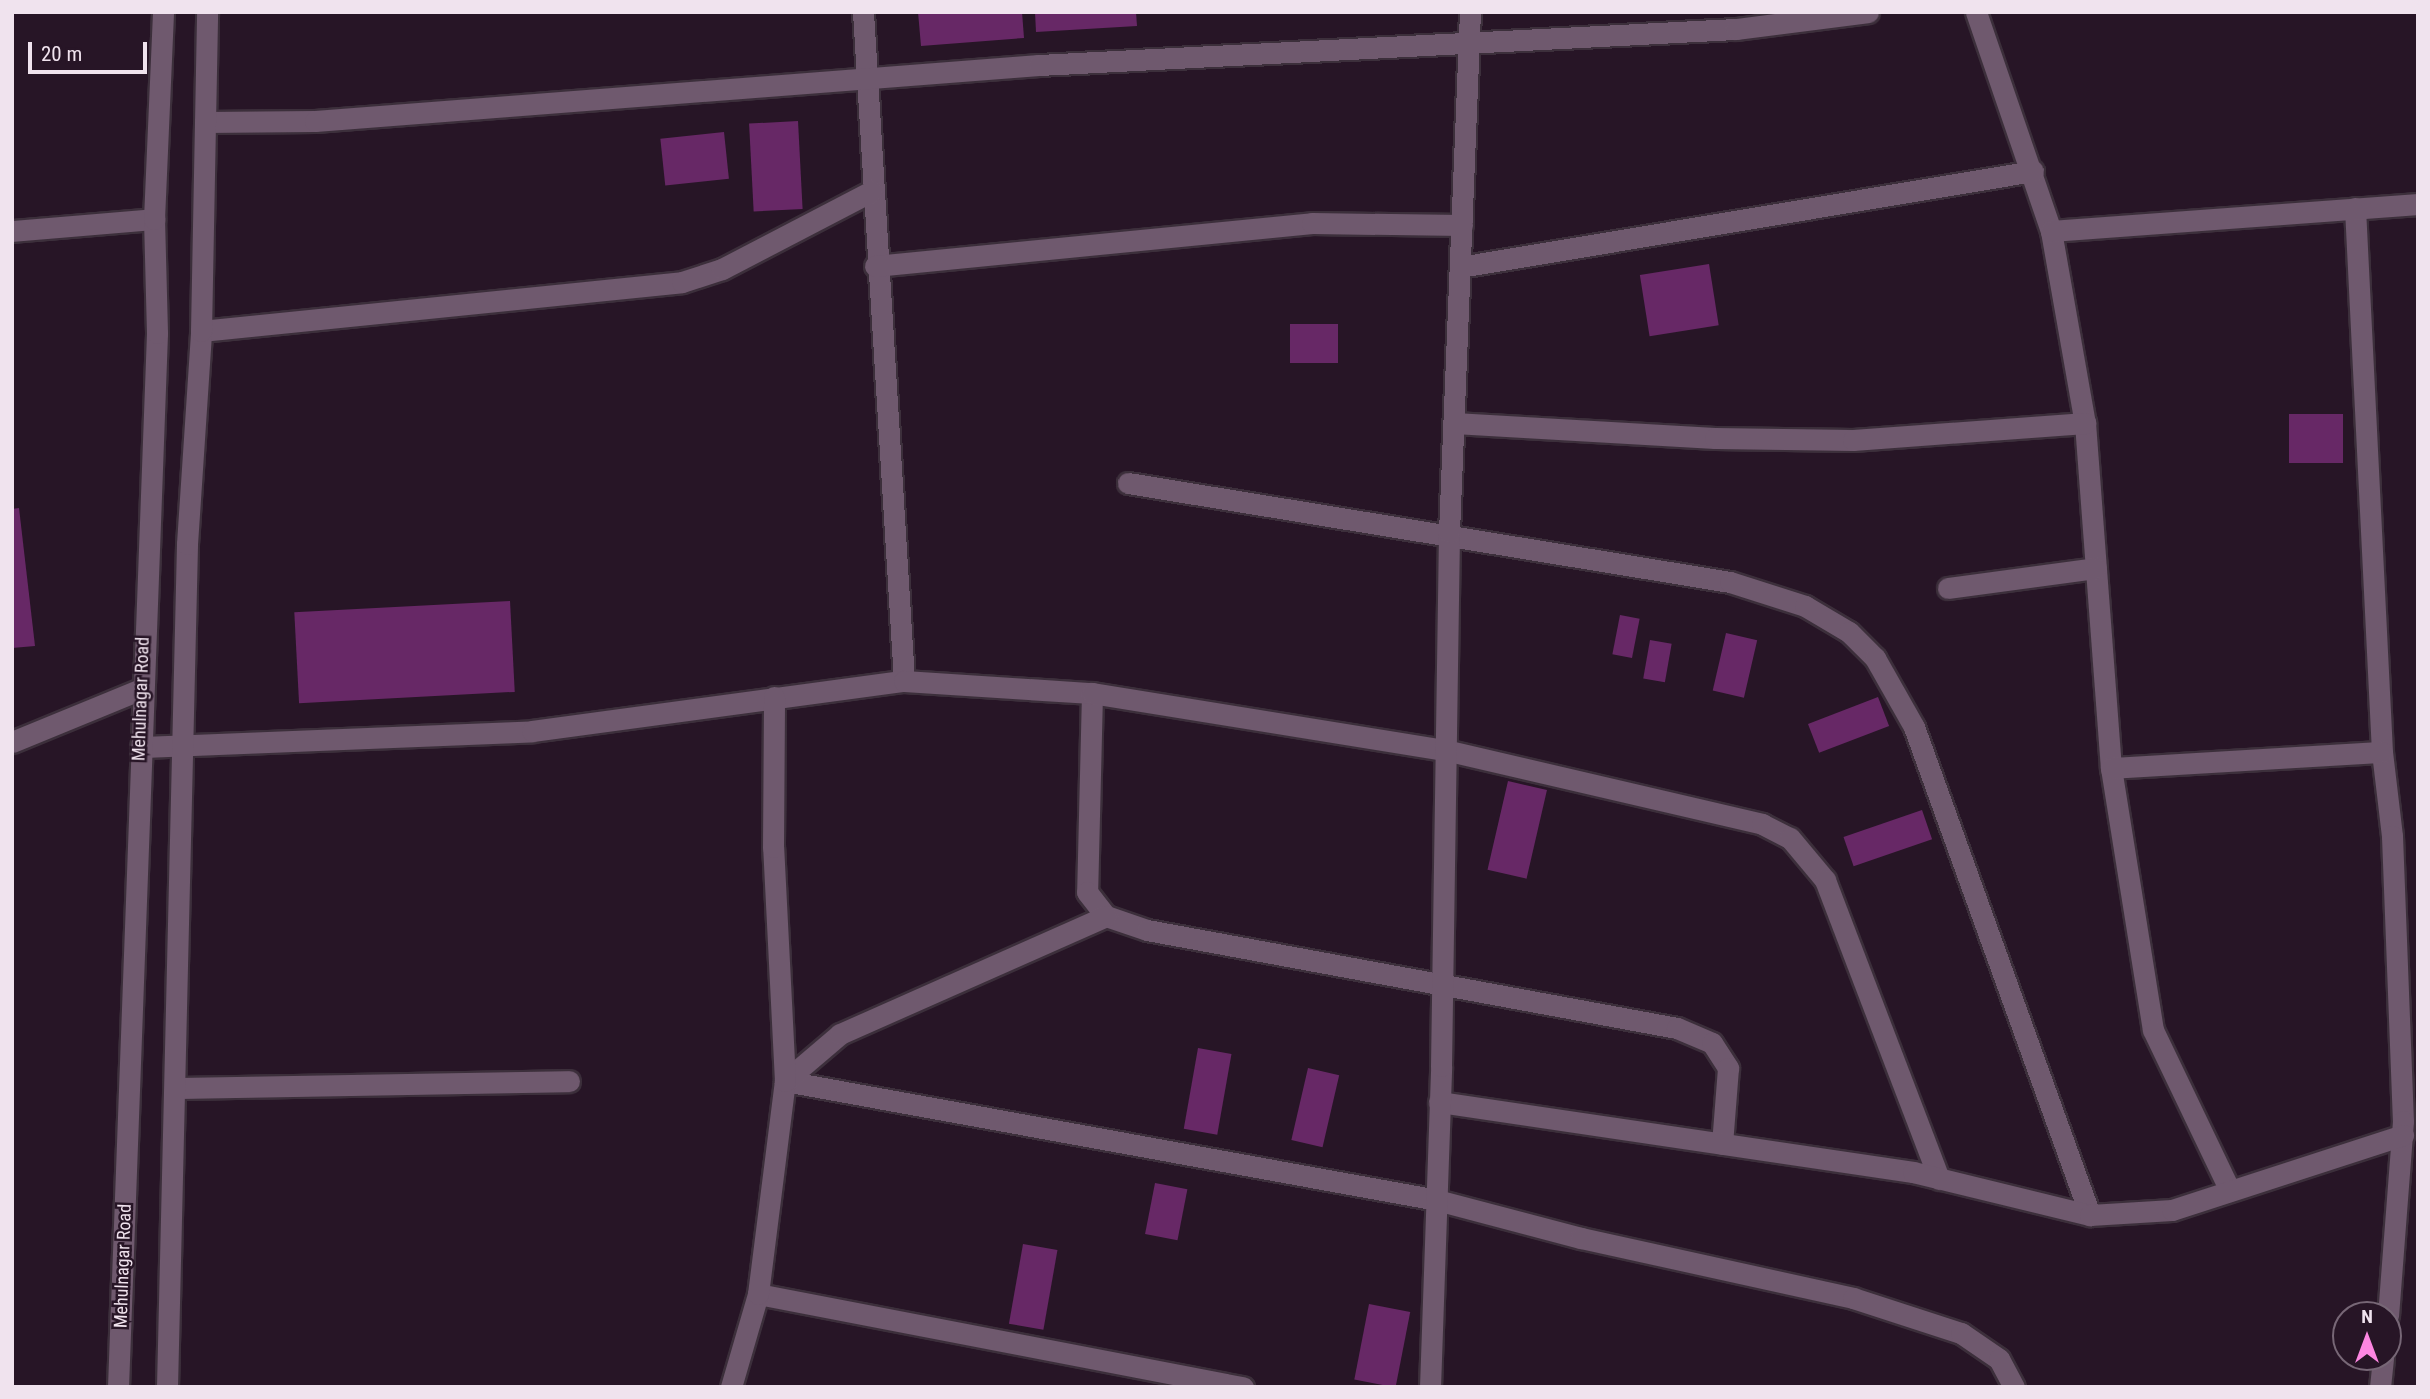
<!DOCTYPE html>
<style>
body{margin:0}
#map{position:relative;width:2430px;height:1399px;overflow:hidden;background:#271526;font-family:"Roboto Condensed",sans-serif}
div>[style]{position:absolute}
.building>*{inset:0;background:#672866;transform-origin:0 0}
.roads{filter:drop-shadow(2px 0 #3c2f3b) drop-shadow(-2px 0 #3c2f3b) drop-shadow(0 2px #3c2f3b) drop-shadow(0 -2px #3c2f3b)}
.minor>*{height:21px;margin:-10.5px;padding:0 10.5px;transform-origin:10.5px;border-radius:10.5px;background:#6f596e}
span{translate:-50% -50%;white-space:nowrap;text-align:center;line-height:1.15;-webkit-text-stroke:5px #271526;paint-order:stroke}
.street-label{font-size:18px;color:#f0e3ee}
.frame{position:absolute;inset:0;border:14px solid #f0e3ee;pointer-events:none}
.north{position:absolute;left:2332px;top:1301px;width:70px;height:70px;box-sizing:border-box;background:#271526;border:2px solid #776776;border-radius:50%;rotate:0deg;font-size:19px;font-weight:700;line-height:28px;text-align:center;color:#f0e3ee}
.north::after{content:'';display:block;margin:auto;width:24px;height:32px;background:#fd86e1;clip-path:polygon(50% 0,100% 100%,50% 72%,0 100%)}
.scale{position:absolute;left:28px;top:42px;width:119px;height:32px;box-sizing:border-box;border:4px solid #f0e3ee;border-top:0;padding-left:9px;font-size:21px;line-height:24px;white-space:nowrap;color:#f0e3ee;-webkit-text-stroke:5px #271526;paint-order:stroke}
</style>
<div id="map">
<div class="building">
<div style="clip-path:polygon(918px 12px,1022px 12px,1024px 38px,921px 46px)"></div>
<div style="clip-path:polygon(1035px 12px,1136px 12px,1137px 26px,1036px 32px)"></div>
<div style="left:798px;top:121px;width:88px;height:49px;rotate:87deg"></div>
<div style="left:724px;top:132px;width:47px;height:64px;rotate:84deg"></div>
<div style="left:1709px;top:264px;width:62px;height:70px;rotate:81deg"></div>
<div style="left:1290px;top:324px;width:48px;height:39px"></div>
<div style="left:2289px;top:414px;width:54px;height:49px"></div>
<div style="clip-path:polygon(19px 508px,35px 646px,12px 648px,12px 509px)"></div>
<div style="left:510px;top:601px;width:91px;height:216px;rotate:87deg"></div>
<div style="left:1620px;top:615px;width:20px;height:40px;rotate:11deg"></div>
<div style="left:1726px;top:633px;width:32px;height:59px;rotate:13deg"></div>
<div style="left:1650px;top:640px;width:22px;height:39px;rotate:10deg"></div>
<div style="left:1878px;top:697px;width:31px;height:75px;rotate:69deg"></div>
<div style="left:1508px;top:781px;width:40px;height:91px;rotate:13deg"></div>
<div style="left:1922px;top:810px;width:31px;height:83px;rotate:71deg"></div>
<div style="left:1198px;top:1048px;width:34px;height:82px;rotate:10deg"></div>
<div style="left:1308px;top:1068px;width:32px;height:74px;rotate:13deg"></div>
<div style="left:1155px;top:1183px;width:33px;height:52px;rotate:11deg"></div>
<div style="left:1023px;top:1244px;width:35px;height:81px;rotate:10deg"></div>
<div style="left:1369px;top:1304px;width:42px;height:77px;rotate:11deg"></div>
</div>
<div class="roads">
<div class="minor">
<div style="left:863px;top:12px;width:670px;rotate:86.49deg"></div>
<div style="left:1976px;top:12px;width:231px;rotate:71.1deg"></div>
<div style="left:2051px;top:231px;width:195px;rotate:80deg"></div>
<div style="left:2085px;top:423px;width:346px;rotate:85.7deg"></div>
<div style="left:2111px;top:768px;width:265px;rotate:80.9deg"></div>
<div style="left:2153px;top:1030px;width:178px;rotate:64.4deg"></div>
<div style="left:205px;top:122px;width:110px;rotate:-0.5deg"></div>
<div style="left:315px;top:121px;width:726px;rotate:-4.42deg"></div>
<div style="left:1039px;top:65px;width:698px;rotate:-2.96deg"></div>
<div style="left:1736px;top:29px;width:133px;rotate:-7.3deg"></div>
<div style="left:2355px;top:208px;width:545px;rotate:87.16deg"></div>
<div style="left:2382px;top:752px;width:85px;rotate:83.2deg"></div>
<div style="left:2392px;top:836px;width:285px;rotate:87.8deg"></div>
<div style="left:2403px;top:1121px;width:195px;rotate:94.4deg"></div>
<div style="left:12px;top:231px;width:143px;rotate:-4.8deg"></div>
<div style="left:2051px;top:231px;width:368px;rotate:-4.2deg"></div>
<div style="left:875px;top:266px;width:439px;rotate:-5.6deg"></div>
<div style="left:1312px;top:223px;width:150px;rotate:0.8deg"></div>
<div style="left:1460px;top:267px;width:581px;rotate:-9.51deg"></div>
<div style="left:201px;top:331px;width:483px;rotate:-5.8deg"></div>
<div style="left:682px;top:282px;width:42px;rotate:-18deg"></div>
<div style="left:722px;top:269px;width:169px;rotate:-27.5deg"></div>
<div style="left:1454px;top:423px;width:261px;rotate:3.3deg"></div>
<div style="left:1715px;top:438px;width:138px;rotate:0.8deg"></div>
<div style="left:1853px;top:440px;width:233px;rotate:-4.2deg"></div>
<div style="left:1128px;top:483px;width:610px;rotate:9.34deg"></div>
<div style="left:1730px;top:582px;width:79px;rotate:17.7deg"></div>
<div style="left:1805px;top:606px;width:51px;rotate:30.6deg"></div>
<div style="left:1849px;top:632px;width:37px;rotate:45deg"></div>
<div style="left:1875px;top:658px;width:79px;rotate:60.5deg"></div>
<div style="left:1914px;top:727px;width:519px;rotate:70.17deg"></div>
<div style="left:1948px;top:588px;width:149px;rotate:-7.7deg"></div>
<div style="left:1092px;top:693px;width:199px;rotate:91.4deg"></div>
<div style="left:1087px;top:892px;width:31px;rotate:52deg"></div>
<div style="left:1106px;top:916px;width:43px;rotate:18.9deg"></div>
<div style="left:1147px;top:930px;width:539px;rotate:10.48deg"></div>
<div style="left:1677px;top:1028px;width:38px;rotate:23deg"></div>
<div style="left:1712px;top:1043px;width:30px;rotate:57deg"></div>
<div style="left:1728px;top:1068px;width:76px;rotate:94.5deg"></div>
<div style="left:12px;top:742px;width:139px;rotate:-22.3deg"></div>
<div style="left:141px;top:747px;width:391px;rotate:-2.3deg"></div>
<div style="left:532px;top:731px;width:375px;rotate:-7.7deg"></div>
<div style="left:904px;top:681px;width:188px;rotate:3.7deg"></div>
<div style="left:1092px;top:693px;width:358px;rotate:9.2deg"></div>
<div style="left:1445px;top:750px;width:326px;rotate:13.1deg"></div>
<div style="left:1762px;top:824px;width:31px;rotate:27deg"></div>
<div style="left:1790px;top:838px;width:55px;rotate:50.2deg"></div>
<div style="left:1825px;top:880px;width:320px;rotate:69.1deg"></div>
<div style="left:2111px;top:768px;width:271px;rotate:-3.4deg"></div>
<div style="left:785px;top:1081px;width:663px;rotate:10.34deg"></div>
<div style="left:1437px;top:1200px;width:149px;rotate:14.8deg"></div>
<div style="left:1581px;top:1238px;width:279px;rotate:12.4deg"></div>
<div style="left:1853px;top:1298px;width:114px;rotate:18deg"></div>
<div style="left:1961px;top:1333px;width:46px;rotate:34.4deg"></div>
<div style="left:1999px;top:1359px;width:32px;rotate:62deg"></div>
<div style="left:785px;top:1081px;width:72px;rotate:-40.5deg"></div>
<div style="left:840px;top:1034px;width:291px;rotate:-23.9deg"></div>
<div style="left:175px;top:1088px;width:394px;rotate:-1deg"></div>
<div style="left:1439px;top:1102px;width:479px;rotate:8.4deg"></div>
<div style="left:1913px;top:1172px;width:182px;rotate:13.7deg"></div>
<div style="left:2090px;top:1215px;width:82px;rotate:-3.5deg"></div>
<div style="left:2172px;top:1210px;width:243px;rotate:-18deg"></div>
<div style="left:758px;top:1294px;width:494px;rotate:10.9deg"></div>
<div style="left:118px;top:1387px;width:1055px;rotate:-87.88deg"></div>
<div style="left:157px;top:333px;width:114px;rotate:-91.5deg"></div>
<div style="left:154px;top:219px;width:207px;rotate:-87.5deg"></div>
<div style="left:167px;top:1387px;width:843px;rotate:-88.64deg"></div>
<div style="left:187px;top:544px;width:213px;rotate:-86.2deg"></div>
<div style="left:201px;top:331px;width:319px;rotate:-88.9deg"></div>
<div style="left:731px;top:1387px;width:97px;rotate:-73.8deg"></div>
<div style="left:758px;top:1294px;width:215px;rotate:-82.8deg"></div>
<div style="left:785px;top:1081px;width:234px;rotate:-92.9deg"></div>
<div style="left:773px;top:847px;width:150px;rotate:-89.6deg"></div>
<div style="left:1430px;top:1387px;width:321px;rotate:-88deg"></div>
<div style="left:1441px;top:1066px;width:534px;rotate:-89.14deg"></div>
<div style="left:1449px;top:532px;width:520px;rotate:-87.69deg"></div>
<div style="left:2380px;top:1387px;width:30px;rotate:-84deg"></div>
</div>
</div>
<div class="street-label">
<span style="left:141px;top:699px;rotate:-88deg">Mehulnagar Road</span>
<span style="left:123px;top:1266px;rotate:-88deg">Mehulnagar Road</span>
</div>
<div class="frame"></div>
<div class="north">N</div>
<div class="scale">20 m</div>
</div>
